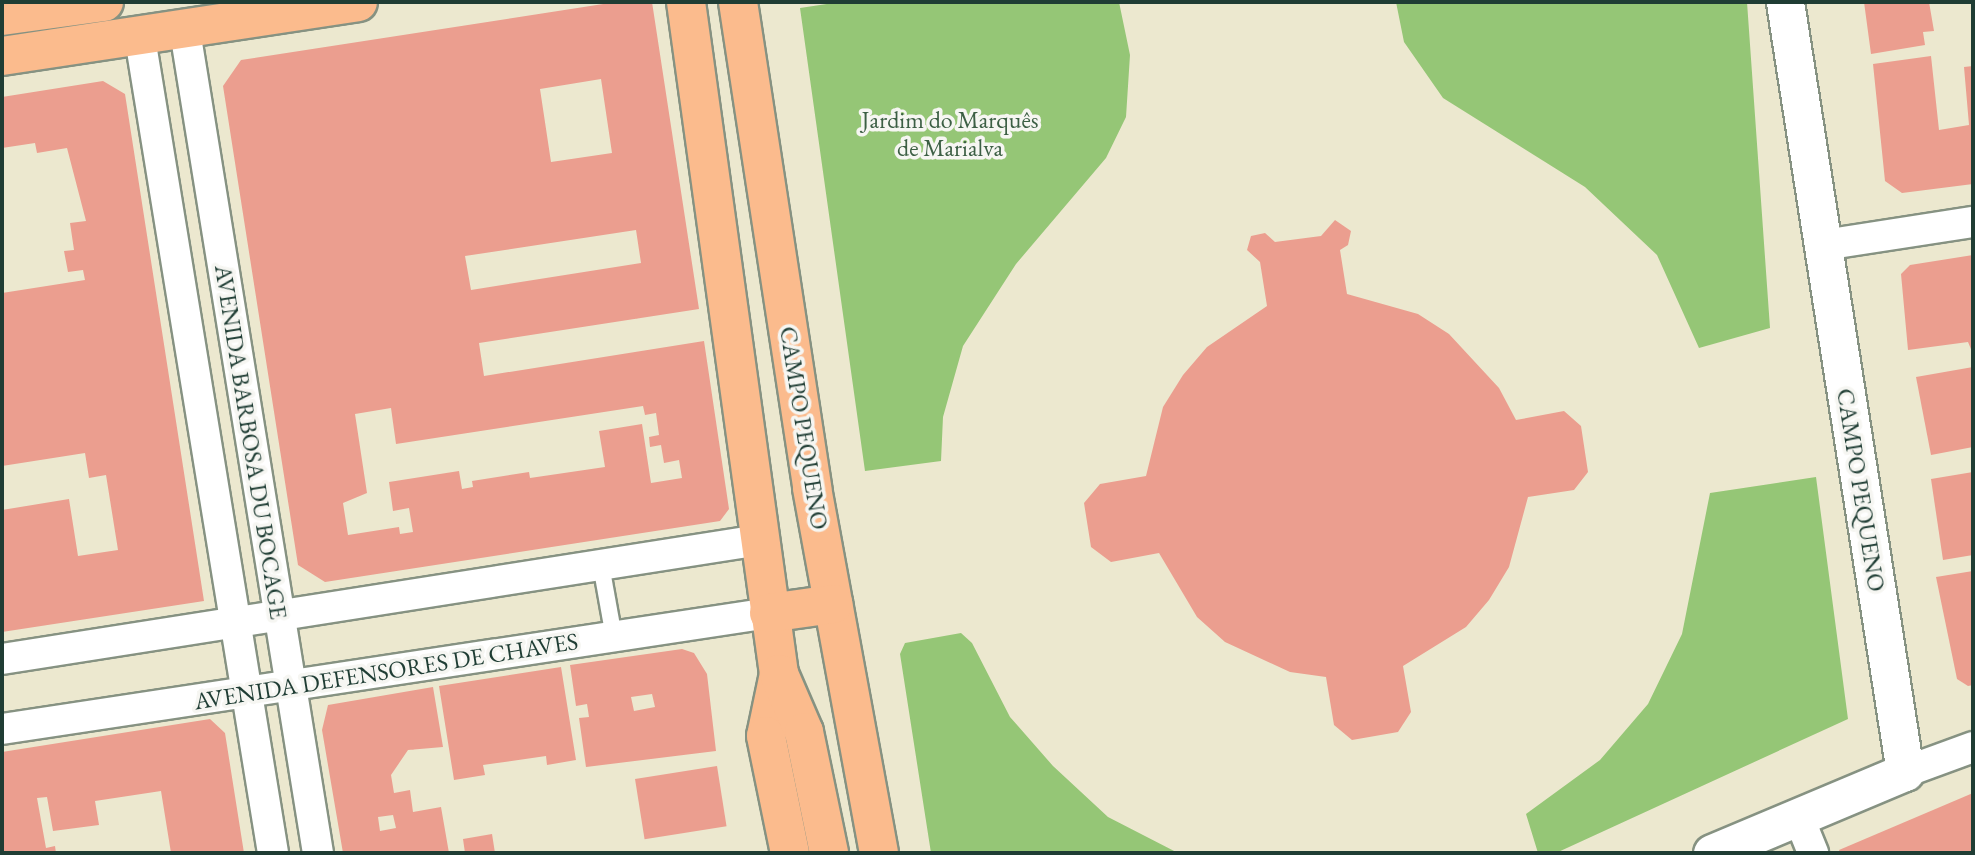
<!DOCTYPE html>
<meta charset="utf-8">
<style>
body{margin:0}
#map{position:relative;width:1975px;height:855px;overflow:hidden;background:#ece8cf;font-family:"EB Garamond",serif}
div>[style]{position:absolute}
.green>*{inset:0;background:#95c676}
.building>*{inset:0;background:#eb9e8f;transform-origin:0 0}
.roads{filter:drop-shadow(2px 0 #869282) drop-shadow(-2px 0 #869282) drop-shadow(0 2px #869282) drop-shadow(0 -2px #869282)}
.service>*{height:16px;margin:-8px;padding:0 8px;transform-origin:8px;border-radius:8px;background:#fff}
.minor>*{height:30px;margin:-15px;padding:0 15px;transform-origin:15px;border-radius:15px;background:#fff}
.tertiary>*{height:37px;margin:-18.5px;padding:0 18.5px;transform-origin:18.5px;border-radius:18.5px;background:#fff}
.primary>*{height:38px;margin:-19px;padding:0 19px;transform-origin:19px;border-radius:19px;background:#fbbb8d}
span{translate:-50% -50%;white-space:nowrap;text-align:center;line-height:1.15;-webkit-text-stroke:7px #f6f6f2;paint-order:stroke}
.park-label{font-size:24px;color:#3c5f44}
.street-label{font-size:24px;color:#1f3d34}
.frame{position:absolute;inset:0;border:4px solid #1f3d34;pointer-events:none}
</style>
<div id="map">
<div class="green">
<div style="clip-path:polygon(840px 2px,1119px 2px,1130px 55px,1126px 117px,1106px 158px,1016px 264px,963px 346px,943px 417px,941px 461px,865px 471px,800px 8px)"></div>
<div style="clip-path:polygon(1396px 2px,1747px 2px,1770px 328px,1699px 348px,1657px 255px,1585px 187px,1443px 98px,1404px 42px)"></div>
<div style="clip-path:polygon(1816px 477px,1848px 719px,1556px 853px,1538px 853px,1526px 814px,1600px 760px,1648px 704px,1682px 634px,1710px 493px)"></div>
<div style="clip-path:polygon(961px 633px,972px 643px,1010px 717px,1053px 766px,1108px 817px,1178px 853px,931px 853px,900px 654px,905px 643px)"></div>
</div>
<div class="building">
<div style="clip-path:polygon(evenodd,616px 2px,652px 2px,699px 309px,479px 343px,484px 376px,704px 341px,729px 509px,720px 521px,325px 582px,298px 565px,223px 86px,241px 60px,616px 2px,601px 79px,612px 153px,551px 162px,540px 89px,601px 79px,616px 2px,636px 230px,641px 263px,471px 290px,465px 256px,636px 230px,616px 2px,643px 406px,645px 415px,656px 413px,659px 435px,649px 437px,650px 447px,661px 445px,664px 463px,679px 460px,682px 478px,651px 483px,642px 424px,599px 431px,605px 467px,530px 478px,529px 472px,472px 481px,473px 487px,462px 489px,459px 471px,389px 482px,393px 511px,409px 508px,413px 532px,400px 534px,399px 527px,348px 535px,343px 503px,367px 493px,355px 414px,391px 408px,396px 444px,643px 406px)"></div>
<div style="clip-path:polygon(1864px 2px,1929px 2px,1934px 31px,1923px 32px,1925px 45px,1871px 54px)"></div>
<div style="clip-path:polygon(1931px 56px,1939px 130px,1969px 125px,1964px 67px,1973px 66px,1973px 184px,1902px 193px,1885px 181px,1873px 64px)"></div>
<div style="clip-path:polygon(103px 81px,125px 94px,204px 601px,2px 632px,2px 510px,69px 499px,78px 556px,118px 550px,106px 475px,89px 478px,85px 453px,2px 466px,2px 293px,85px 280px,83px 270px,68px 272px,64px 251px,74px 250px,70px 223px,86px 221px,67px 148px,37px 153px,35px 143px,2px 148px,2px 97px)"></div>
<div style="clip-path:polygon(1335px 220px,1351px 231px,1348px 245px,1340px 250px,1347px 294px,1418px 314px,1449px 334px,1499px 388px,1516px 420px,1564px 411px,1581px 426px,1588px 472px,1574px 490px,1528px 497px,1509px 567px,1489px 600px,1466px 627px,1403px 666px,1411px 712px,1398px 732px,1352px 740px,1334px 725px,1326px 677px,1290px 672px,1225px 642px,1197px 617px,1159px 553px,1111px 562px,1091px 547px,1084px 503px,1100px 484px,1146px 476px,1163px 407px,1183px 375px,1207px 347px,1267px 306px,1260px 262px,1247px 250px,1251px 236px,1265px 233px,1275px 242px,1321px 236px)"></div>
<div style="clip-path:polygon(1973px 255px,1973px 354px,1968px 342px,1908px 350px,1901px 274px,1910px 265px)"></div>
<div style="clip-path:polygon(1973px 367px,1973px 447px,1931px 455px,1916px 377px)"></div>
<div style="clip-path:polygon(1973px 472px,1973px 555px,1943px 560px,1931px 479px)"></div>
<div style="clip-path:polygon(1973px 571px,1973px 685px,1968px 686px,1957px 679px,1936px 577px)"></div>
<div style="clip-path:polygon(evenodd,682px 649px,694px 653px,707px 674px,716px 751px,586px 767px,579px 718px,589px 717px,587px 704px,576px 706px,570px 665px,682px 649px,652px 694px,655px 707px,634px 711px,631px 697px,652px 694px)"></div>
<div style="clip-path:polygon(561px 667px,576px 760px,547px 765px,546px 756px,483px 765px,485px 775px,454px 780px,439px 686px)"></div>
<div style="clip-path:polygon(evenodd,433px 687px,443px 747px,408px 750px,391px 775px,394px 793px,410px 790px,413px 812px,441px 807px,449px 853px,343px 853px,322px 730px,328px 705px,433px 687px,393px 815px,396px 828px,380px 831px,378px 817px,393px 815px)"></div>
<div style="clip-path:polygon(210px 719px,225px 733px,244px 853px,171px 853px,161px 791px,95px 801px,99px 825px,53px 831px,47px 797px,37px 798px,46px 848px,55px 846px,56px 853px,2px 853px,2px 752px)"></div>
<div style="left:717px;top:766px;width:61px;height:83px;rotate:81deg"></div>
<div style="clip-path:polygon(1973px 793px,1973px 853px,1840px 853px,1839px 850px)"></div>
<div style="clip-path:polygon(492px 834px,495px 853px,465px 853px,463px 839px)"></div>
</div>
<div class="roads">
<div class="service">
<div style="left:601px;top:565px;width:73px;rotate:79.8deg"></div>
</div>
<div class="minor">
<div style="left:185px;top:31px;width:833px;rotate:80.81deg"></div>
<div style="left:140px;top:38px;width:826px;rotate:80.73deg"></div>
<div style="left:1824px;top:245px;width:151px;rotate:-8.8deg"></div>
<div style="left:2px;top:659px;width:766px;rotate:-8.93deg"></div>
<div style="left:2px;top:729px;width:776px;rotate:-8.6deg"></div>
<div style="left:1905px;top:772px;width:72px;rotate:-20.2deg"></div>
<div style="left:1799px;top:818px;width:38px;rotate:68deg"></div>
</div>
<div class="tertiary">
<div style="left:1712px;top:853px;width:209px;rotate:-22.8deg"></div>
<div style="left:1905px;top:772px;width:779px;rotate:-98.86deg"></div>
</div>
<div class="primary">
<div style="left:686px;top:2px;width:678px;rotate:82.12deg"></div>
<div style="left:779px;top:674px;width:63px;rotate:101.8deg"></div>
<div style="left:766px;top:736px;width:119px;rotate:78.4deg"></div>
<div style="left:738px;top:2px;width:492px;rotate:81.3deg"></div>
<div style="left:812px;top:488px;width:371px;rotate:79.6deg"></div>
<div style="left:2px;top:16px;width:103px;rotate:-7.8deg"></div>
<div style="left:2px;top:56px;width:360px;rotate:-8.6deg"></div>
<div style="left:769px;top:613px;width:65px;rotate:-8deg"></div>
<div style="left:779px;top:674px;width:63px;rotate:66.7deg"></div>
<div style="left:804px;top:732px;width:124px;rotate:78.3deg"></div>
</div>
</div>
<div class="park-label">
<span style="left:950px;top:134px">Jardim do Marquês<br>de Marialva</span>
</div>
<div class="street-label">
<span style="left:804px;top:428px;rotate:81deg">CAMPO PEQUENO</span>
<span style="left:251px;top:442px;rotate:81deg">AVENIDA BARBOSA DU BOCAGE</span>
<span style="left:1861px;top:490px;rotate:81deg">CAMPO PEQUENO</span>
<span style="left:386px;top:671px;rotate:-9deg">AVENIDA DEFENSORES DE CHAVES</span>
</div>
<div class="frame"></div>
</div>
